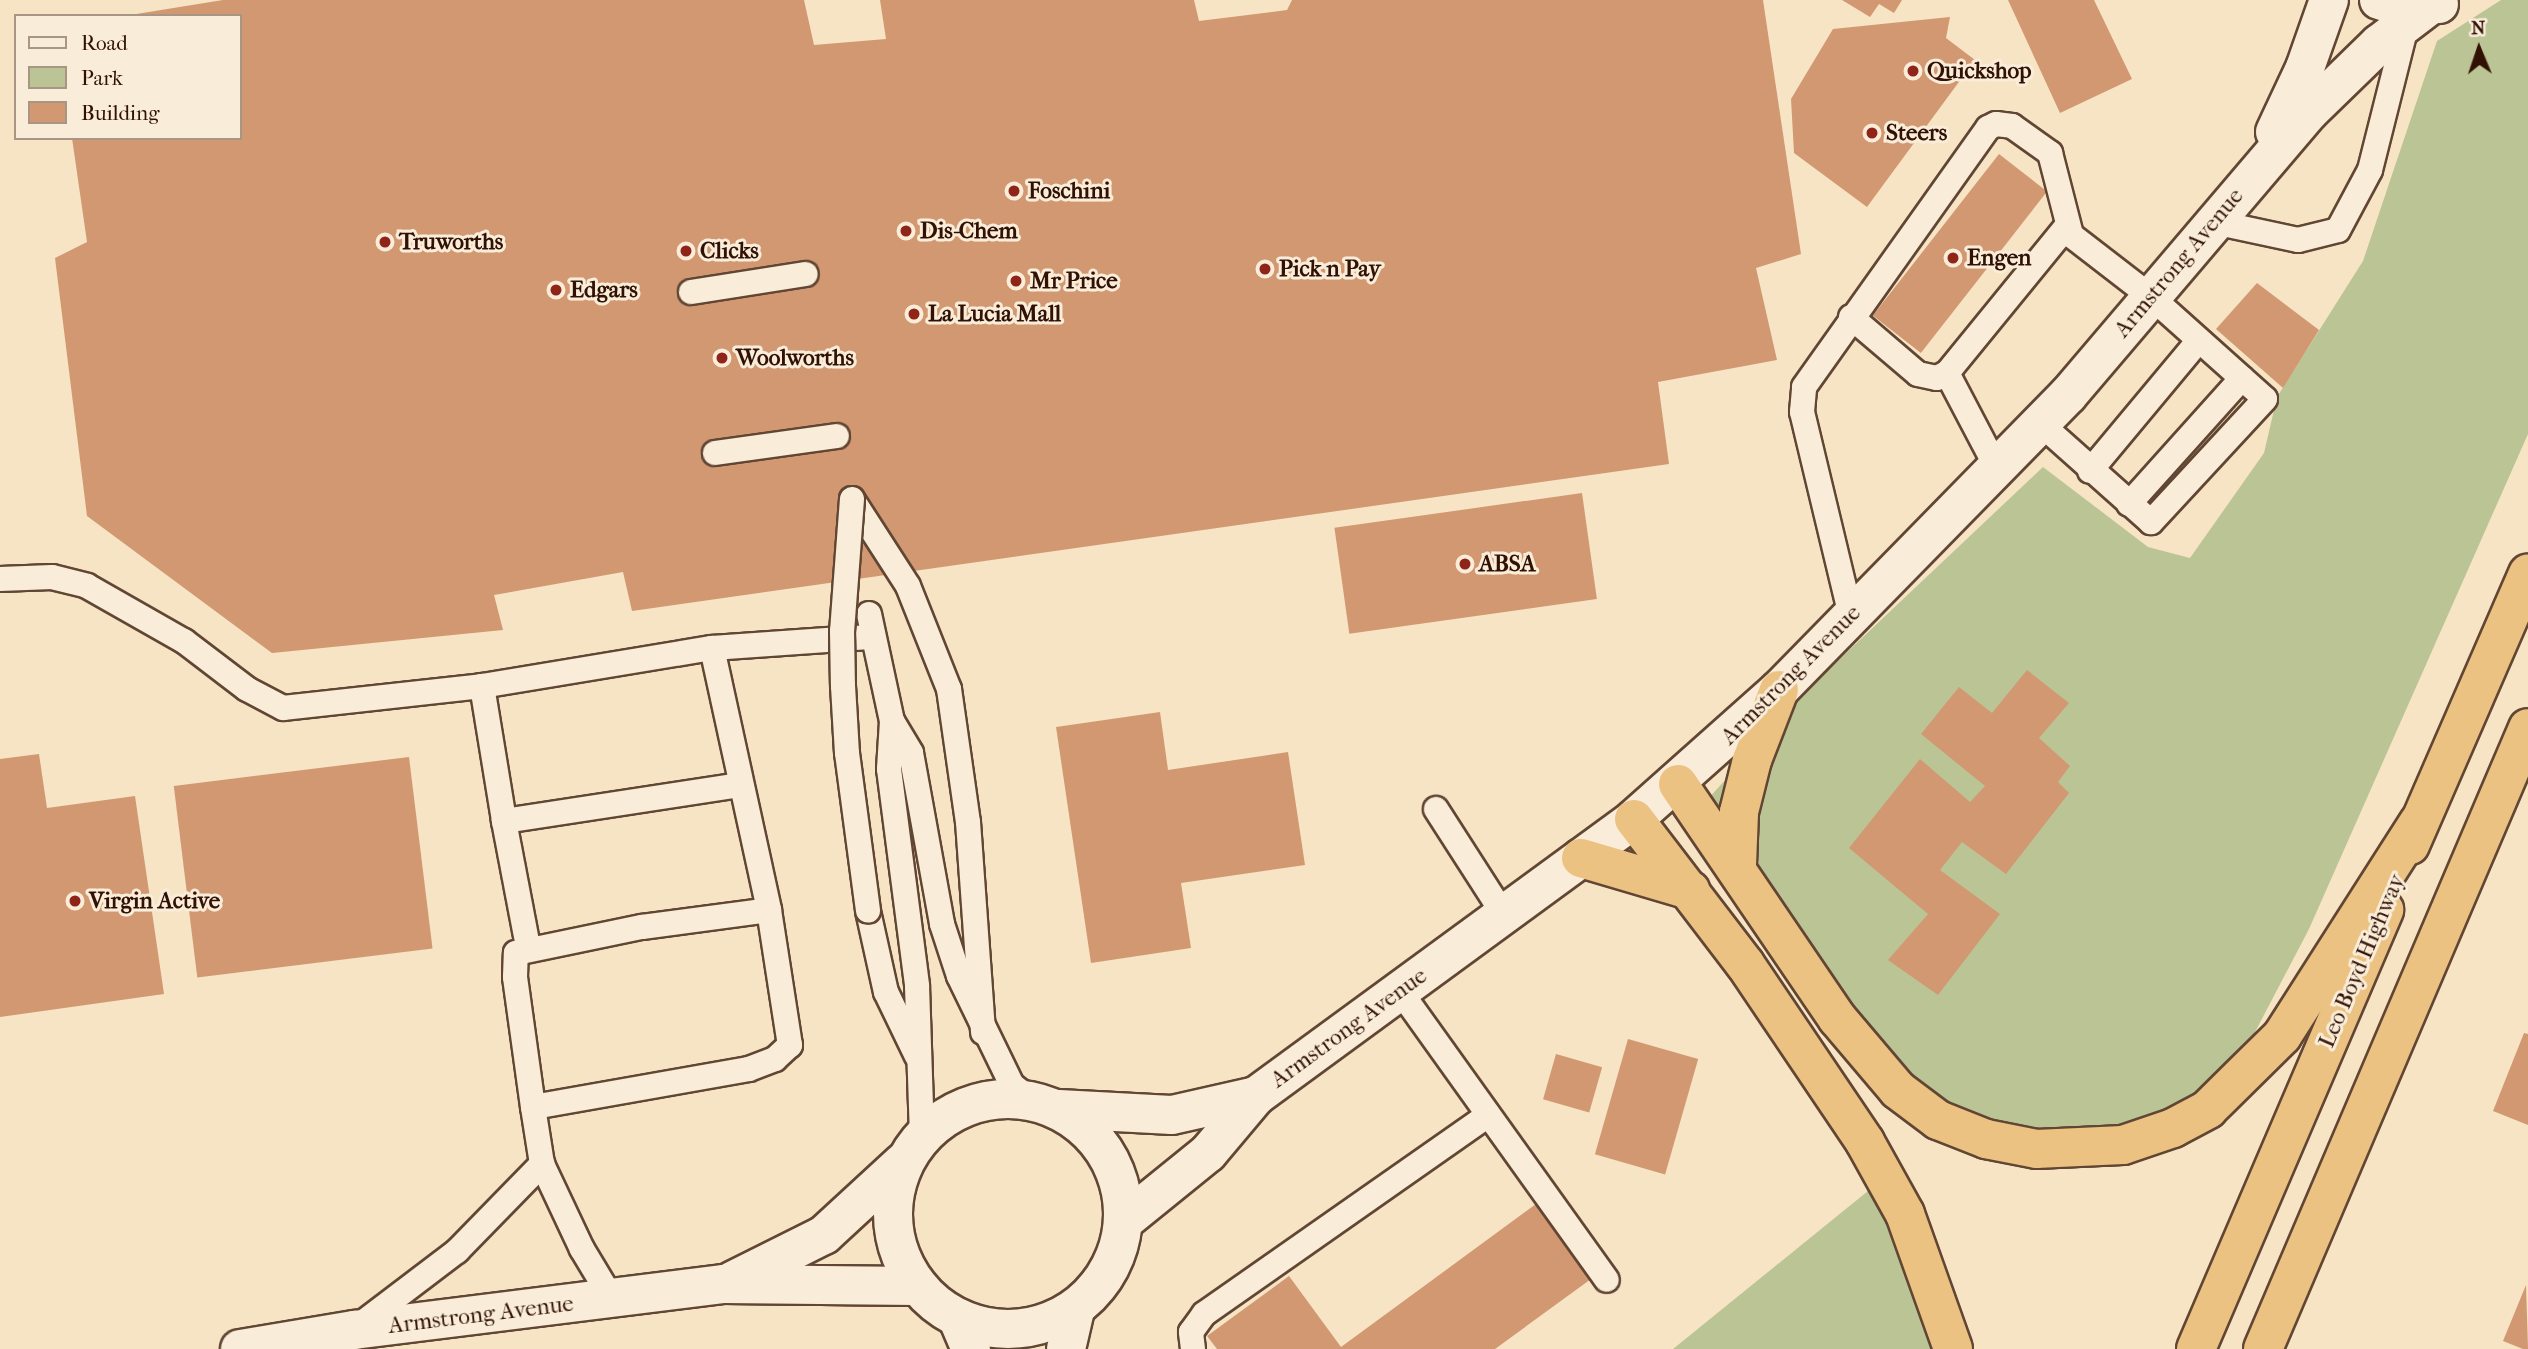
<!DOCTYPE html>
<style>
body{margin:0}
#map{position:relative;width:2528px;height:1349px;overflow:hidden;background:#f6e4c4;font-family:"IM FELL French Canon",serif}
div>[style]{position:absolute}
.green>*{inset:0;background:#bbc495}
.building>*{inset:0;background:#d29872;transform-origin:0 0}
.roads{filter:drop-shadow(2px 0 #624634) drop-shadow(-2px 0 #624634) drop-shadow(0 2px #624634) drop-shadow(0 -2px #624634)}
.lane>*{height:24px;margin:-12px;padding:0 12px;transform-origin:12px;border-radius:12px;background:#f9edd9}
.street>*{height:38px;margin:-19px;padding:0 19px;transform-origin:19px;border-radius:19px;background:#f9edd9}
.secondary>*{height:38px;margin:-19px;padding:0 19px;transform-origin:19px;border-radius:19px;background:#f9edd9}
.secondary>.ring{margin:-19px;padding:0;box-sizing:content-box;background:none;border:38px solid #f9edd9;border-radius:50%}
.highway>*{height:38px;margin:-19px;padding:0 19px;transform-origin:19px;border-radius:19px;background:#ebc282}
.bridges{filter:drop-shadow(2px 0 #624634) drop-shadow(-2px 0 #624634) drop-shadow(0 2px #624634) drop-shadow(0 -2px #624634)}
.lane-bridge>*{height:24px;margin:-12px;padding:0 12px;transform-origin:12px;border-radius:12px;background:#f9edd9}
.dots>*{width:19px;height:19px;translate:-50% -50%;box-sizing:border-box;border:4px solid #f9edd9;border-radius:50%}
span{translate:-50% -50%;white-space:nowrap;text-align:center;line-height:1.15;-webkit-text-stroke:6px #f9edd9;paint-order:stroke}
.poi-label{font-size:23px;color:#311104;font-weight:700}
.left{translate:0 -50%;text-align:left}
.street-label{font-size:23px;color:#311104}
.legend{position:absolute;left:14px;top:14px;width:228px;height:126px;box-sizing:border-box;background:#f9edd9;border:2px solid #a99584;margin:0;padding:9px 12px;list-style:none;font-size:21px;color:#311104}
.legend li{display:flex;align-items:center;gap:14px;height:35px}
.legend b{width:35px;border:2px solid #a99584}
.north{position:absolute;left:2444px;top:14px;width:70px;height:70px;-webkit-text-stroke:5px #f9edd9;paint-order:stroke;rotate:358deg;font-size:19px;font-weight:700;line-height:28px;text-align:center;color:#311104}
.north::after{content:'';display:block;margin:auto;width:24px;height:32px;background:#311104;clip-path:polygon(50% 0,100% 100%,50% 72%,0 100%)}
</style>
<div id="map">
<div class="green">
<div style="clip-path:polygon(2501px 0,2528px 0,2528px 434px,2309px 929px,2242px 1057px,2202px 1106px,2145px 1133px,1966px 1132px,1877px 1048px,1707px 800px,1810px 687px,2043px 467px,2148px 547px,2190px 558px,2264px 453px,2277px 397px,2363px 261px,2437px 41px)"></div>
<div style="clip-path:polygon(1884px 1178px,1952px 1349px,1673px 1349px)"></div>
</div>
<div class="building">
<div style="clip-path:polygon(223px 0,804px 0,814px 45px,886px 39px,880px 0,1194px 0,1199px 21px,1287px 10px,1292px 0,1763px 0,1801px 254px,1756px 268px,1777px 360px,1658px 382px,1669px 464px,632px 611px,623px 572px,494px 595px,503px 630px,272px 653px,87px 516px,55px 258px,87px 242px,72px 138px,240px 138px,240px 16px,124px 16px)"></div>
<div style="clip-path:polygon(1842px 0,1902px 0,1894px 13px,1879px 4px,1870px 17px)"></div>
<div style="clip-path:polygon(2008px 0,2094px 0,2132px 79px,2060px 113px)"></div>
<div style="clip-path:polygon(1950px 17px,1946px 38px,1975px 60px,1867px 207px,1794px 153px,1791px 99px,1833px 29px)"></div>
<div style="left:1999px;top:154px;width:61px;height:205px;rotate:38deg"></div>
<div style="clip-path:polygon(2257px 283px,2319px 330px,2283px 388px,2216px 329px)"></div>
<div style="left:1582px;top:493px;width:107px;height:250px;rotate:82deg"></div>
<div style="clip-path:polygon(2027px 670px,2069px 703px,2039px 738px,2070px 766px,2058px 782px,2069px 793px,2006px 874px,1962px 842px,1940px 870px,2000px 914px,1938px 995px,1888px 960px,1928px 914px,1849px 848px,1920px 759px,1970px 802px,1985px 786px,1921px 734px,1959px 687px,1992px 713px)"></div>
<div style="clip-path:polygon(1160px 712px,1168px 770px,1288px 752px,1305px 865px,1181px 883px,1191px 948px,1091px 963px,1056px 727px)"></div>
<div style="clip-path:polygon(39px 754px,47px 808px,135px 796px,164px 994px,0 1017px,0 759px)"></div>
<div style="left:409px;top:757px;width:193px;height:237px;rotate:83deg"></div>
<div style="clip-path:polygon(2524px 1033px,2528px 1034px,2528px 1125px,2493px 1111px)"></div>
<div style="left:1628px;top:1039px;width:73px;height:120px;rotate:16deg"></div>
<div style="left:1556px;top:1054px;width:48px;height:47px;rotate:16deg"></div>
<div style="clip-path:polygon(1536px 1204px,1591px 1279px,1495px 1349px,1217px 1349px,1207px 1336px,1289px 1276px,1341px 1347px)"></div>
<div style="clip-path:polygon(2526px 1285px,2528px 1349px,2523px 1349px,2503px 1341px)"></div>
</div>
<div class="roads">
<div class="lane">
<div style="left:2214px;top:222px;width:86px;rotate:12.1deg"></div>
<div style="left:2298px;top:240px;width:41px;rotate:-14deg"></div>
<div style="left:2338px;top:230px;width:68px;rotate:-61.9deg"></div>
<div style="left:2370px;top:170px;width:152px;rotate:-75.9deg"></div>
<div style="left:691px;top:292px;width:116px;rotate:-8.9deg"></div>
<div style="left:1851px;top:317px;width:88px;rotate:40.4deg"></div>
<div style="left:1918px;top:374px;width:19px;rotate:12deg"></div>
<div style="left:1937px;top:378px;width:11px;rotate:-27deg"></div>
<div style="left:1947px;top:373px;width:188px;rotate:-50.8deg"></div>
<div style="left:1947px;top:373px;width:110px;rotate:62.3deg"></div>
<div style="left:715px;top:453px;width:123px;rotate:-7.9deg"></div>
<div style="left:2090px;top:471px;width:170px;rotate:-50.2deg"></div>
<div style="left:852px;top:499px;width:103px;rotate:57.2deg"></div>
<div style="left:908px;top:586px;width:111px;rotate:68.3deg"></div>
<div style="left:949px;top:689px;width:134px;rotate:81.9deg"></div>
<div style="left:968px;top:822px;width:211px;rotate:85.9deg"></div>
<div style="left:2129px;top:504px;width:169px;rotate:-48.1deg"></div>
<div style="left:0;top:579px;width:52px;rotate:-2.2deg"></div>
<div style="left:52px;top:577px;width:36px;rotate:14deg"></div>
<div style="left:87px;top:586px;width:112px;rotate:29.6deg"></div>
<div style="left:184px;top:641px;width:79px;rotate:37.3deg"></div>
<div style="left:247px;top:689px;width:41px;rotate:27.8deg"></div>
<div style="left:283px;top:708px;width:200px;rotate:-6.3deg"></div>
<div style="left:482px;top:686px;width:233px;rotate:-9.4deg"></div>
<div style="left:712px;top:648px;width:158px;rotate:-4deg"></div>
<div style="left:869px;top:614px;width:109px;rotate:77.9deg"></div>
<div style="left:892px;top:721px;width:37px;rotate:59deg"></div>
<div style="left:911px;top:753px;width:174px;rotate:79.7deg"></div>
<div style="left:942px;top:924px;width:55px;rotate:71.9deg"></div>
<div style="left:959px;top:976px;width:121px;rotate:64.1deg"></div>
<div style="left:1012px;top:1085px;width:24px;rotate:38deg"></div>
<div style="left:1851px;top:616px;width:210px;rotate:-103.5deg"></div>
<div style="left:1802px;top:412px;width:25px;rotate:-85deg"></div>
<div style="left:1804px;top:387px;width:318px;rotate:-54.6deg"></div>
<div style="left:1988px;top:128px;width:9px;rotate:-27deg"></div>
<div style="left:1996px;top:124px;width:16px;rotate:7deg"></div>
<div style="left:2012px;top:126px;width:47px;rotate:35.4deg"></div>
<div style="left:2050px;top:153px;width:85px;rotate:75.6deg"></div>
<div style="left:2071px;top:235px;width:100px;rotate:37.7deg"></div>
<div style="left:2150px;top:296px;width:154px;rotate:41.8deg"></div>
<div style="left:2265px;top:399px;width:168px;rotate:132.8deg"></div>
<div style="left:2151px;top:522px;width:147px;rotate:-138.3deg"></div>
<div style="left:712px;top:648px;width:268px;rotate:77.7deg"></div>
<div style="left:769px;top:910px;width:137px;rotate:81.2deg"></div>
<div style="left:790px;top:1045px;width:21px;rotate:137deg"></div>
<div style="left:775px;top:1059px;width:28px;rotate:159deg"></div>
<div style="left:749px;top:1069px;width:219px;rotate:170deg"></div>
<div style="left:533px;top:1107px;width:131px;rotate:-97.9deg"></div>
<div style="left:515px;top:977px;width:24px;rotate:-88deg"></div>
<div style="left:516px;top:953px;width:129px;rotate:-11.7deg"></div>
<div style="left:642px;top:927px;width:128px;rotate:-7.6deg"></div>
<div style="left:482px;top:686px;width:137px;rotate:80.7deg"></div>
<div style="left:504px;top:821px;width:239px;rotate:-8.7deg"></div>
<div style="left:892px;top:721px;width:48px;rotate:93.6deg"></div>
<div style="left:889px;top:769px;width:219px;rotate:82.6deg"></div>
<div style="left:917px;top:986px;width:150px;rotate:88.1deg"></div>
<div style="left:1436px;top:809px;width:126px;rotate:57.3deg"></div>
<div style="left:504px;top:821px;width:128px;rotate:79.2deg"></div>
<div style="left:868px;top:911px;width:83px;rotate:77.5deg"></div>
<div style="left:886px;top:992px;width:71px;rotate:64.2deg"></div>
<div style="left:1400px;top:991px;width:355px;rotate:54.4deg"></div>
<div style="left:533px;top:1107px;width:58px;rotate:81deg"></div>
<div style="left:542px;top:1164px;width:94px;rotate:64.8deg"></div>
<div style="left:582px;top:1249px;width:58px;rotate:59deg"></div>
<div style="left:357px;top:1327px;width:126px;rotate:-37.2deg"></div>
<div style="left:457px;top:1251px;width:122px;rotate:-45.7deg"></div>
<div style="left:1193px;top:1349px;width:17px;rotate:-97deg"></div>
<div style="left:1191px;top:1332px;width:22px;rotate:-54deg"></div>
<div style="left:1204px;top:1314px;width:345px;rotate:-35deg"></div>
</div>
<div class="street">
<div style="left:958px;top:1319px;width:33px;rotate:67deg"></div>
<div style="left:1066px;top:1349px;width:39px;rotate:-77deg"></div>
</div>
<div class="secondary">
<div style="left:2379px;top:0;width:20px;rotate:18deg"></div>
<div style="left:2398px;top:6px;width:41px;rotate:-2.8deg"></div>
<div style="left:2275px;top:132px;width:71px;rotate:-64.9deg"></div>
<div style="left:2305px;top:68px;width:72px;rotate:-70.6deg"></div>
<div class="ring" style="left:893px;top:1099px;width:192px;height:192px"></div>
<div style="left:1059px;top:1109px;width:113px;rotate:3deg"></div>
<div style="left:1172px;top:1115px;width:86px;rotate:-12.7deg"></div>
<div style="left:1124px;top:1221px;width:108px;rotate:-39deg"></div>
<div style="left:1208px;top:1153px;width:75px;rotate:-49.9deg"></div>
<div style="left:1256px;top:1096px;width:469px;rotate:-36.2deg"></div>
<div style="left:1634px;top:819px;width:194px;rotate:-41.7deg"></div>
<div style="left:1779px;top:690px;width:413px;rotate:-45.6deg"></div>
<div style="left:2068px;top:395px;width:372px;rotate:-49.6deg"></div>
<div style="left:2309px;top:112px;width:98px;rotate:-44.2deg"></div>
<div style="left:2379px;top:44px;width:61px;rotate:-37.1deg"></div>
<div style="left:732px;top:1281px;width:103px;rotate:-26.6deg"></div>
<div style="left:824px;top:1235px;width:106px;rotate:-42.7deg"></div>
<div style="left:240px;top:1349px;width:116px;rotate:-9.5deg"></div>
<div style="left:354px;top:1330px;width:373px;rotate:-7.1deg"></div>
<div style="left:724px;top:1284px;width:192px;rotate:0.6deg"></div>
</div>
<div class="highway">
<div style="left:1678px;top:784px;width:283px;rotate:55.8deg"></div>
<div style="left:1837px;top:1018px;width:94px;rotate:49.7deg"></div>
<div style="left:1898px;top:1090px;width:50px;rotate:36.9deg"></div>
<div style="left:1938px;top:1120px;width:52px;rotate:21.6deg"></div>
<div style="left:1986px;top:1139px;width:51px;rotate:11.3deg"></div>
<div style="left:2036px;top:1149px;width:87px;rotate:-2.6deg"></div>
<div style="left:2123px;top:1145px;width:53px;rotate:-18.8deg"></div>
<div style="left:2173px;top:1128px;width:40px;rotate:-28deg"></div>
<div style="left:2208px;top:1109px;width:104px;rotate:-44.6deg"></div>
<div style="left:2282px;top:1036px;width:254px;rotate:-57.4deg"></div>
<div style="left:1634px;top:819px;width:183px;rotate:52.6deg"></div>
<div style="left:1745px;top:964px;width:215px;rotate:56deg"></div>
<div style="left:1865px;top:1142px;width:82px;rotate:60.9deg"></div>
<div style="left:1905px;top:1214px;width:143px;rotate:70.4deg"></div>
<div style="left:2410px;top:845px;width:296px;rotate:-66.5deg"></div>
<div style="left:1581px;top:858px;width:114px;rotate:16.4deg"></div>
<div style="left:1737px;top:865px;width:53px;rotate:-87.8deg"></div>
<div style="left:1739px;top:812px;width:54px;rotate:-76deg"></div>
<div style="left:1752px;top:760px;width:75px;rotate:-68.9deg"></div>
<div style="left:2196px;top:1349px;width:478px;rotate:-66.8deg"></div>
<div style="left:2263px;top:1349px;width:675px;rotate:-66.89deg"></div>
</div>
</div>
<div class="bridges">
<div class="lane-bridge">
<div style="left:852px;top:499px;width:132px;rotate:94.3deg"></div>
<div style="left:842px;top:631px;width:55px;rotate:89deg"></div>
<div style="left:843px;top:686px;width:67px;rotate:86.6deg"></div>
<div style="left:847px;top:753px;width:159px;rotate:82.4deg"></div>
</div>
</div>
<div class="dots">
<div style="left:1913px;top:71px;background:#8f2418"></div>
<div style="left:1872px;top:133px;background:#8f2418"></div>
<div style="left:1014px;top:191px;background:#8f2418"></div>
<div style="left:906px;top:231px;background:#8f2418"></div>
<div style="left:385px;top:242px;background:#8f2418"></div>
<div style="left:686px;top:251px;background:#8f2418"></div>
<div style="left:1953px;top:258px;background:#8f2418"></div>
<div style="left:1265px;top:269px;background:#8f2418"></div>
<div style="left:1016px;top:281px;background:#8f2418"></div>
<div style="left:556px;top:290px;background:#8f2418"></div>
<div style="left:914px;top:314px;background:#8f2418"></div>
<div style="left:722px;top:358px;background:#8f2418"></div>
<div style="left:1465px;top:564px;background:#8f2418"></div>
<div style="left:75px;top:901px;background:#8f2418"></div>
</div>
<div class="poi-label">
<span class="left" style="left:1927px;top:71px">Quickshop</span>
<span class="left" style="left:1886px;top:133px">Steers</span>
<span class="left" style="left:1028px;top:191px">Foschini</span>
<span class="left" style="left:920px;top:231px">Dis-Chem</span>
<span class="left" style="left:399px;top:242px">Truworths</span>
<span class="left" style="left:700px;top:251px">Clicks</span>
<span class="left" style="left:1967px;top:258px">Engen</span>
<span class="left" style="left:1279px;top:269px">Pick n Pay</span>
<span class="left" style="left:1030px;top:281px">Mr Price</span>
<span class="left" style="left:570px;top:290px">Edgars</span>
<span class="left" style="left:928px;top:314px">La Lucia Mall</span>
<span class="left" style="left:736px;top:358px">Woolworths</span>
<span class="left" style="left:1479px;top:564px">ABSA</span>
<span class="left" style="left:89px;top:901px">Virgin Active</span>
</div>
<div class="street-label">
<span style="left:2179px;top:263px;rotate:-50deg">Armstrong Avenue</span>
<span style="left:1791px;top:675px;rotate:-45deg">Armstrong Avenue</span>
<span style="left:2362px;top:961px;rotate:-67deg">Leo Boyd Highway</span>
<span style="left:1349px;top:1028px;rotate:-36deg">Armstrong Avenue</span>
<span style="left:481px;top:1315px;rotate:-7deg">Armstrong Avenue</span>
</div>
<ul class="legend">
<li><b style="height:9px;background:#f9edd9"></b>Road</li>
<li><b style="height:19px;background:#bbc495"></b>Park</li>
<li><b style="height:19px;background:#d29872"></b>Building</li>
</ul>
<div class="north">N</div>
</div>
